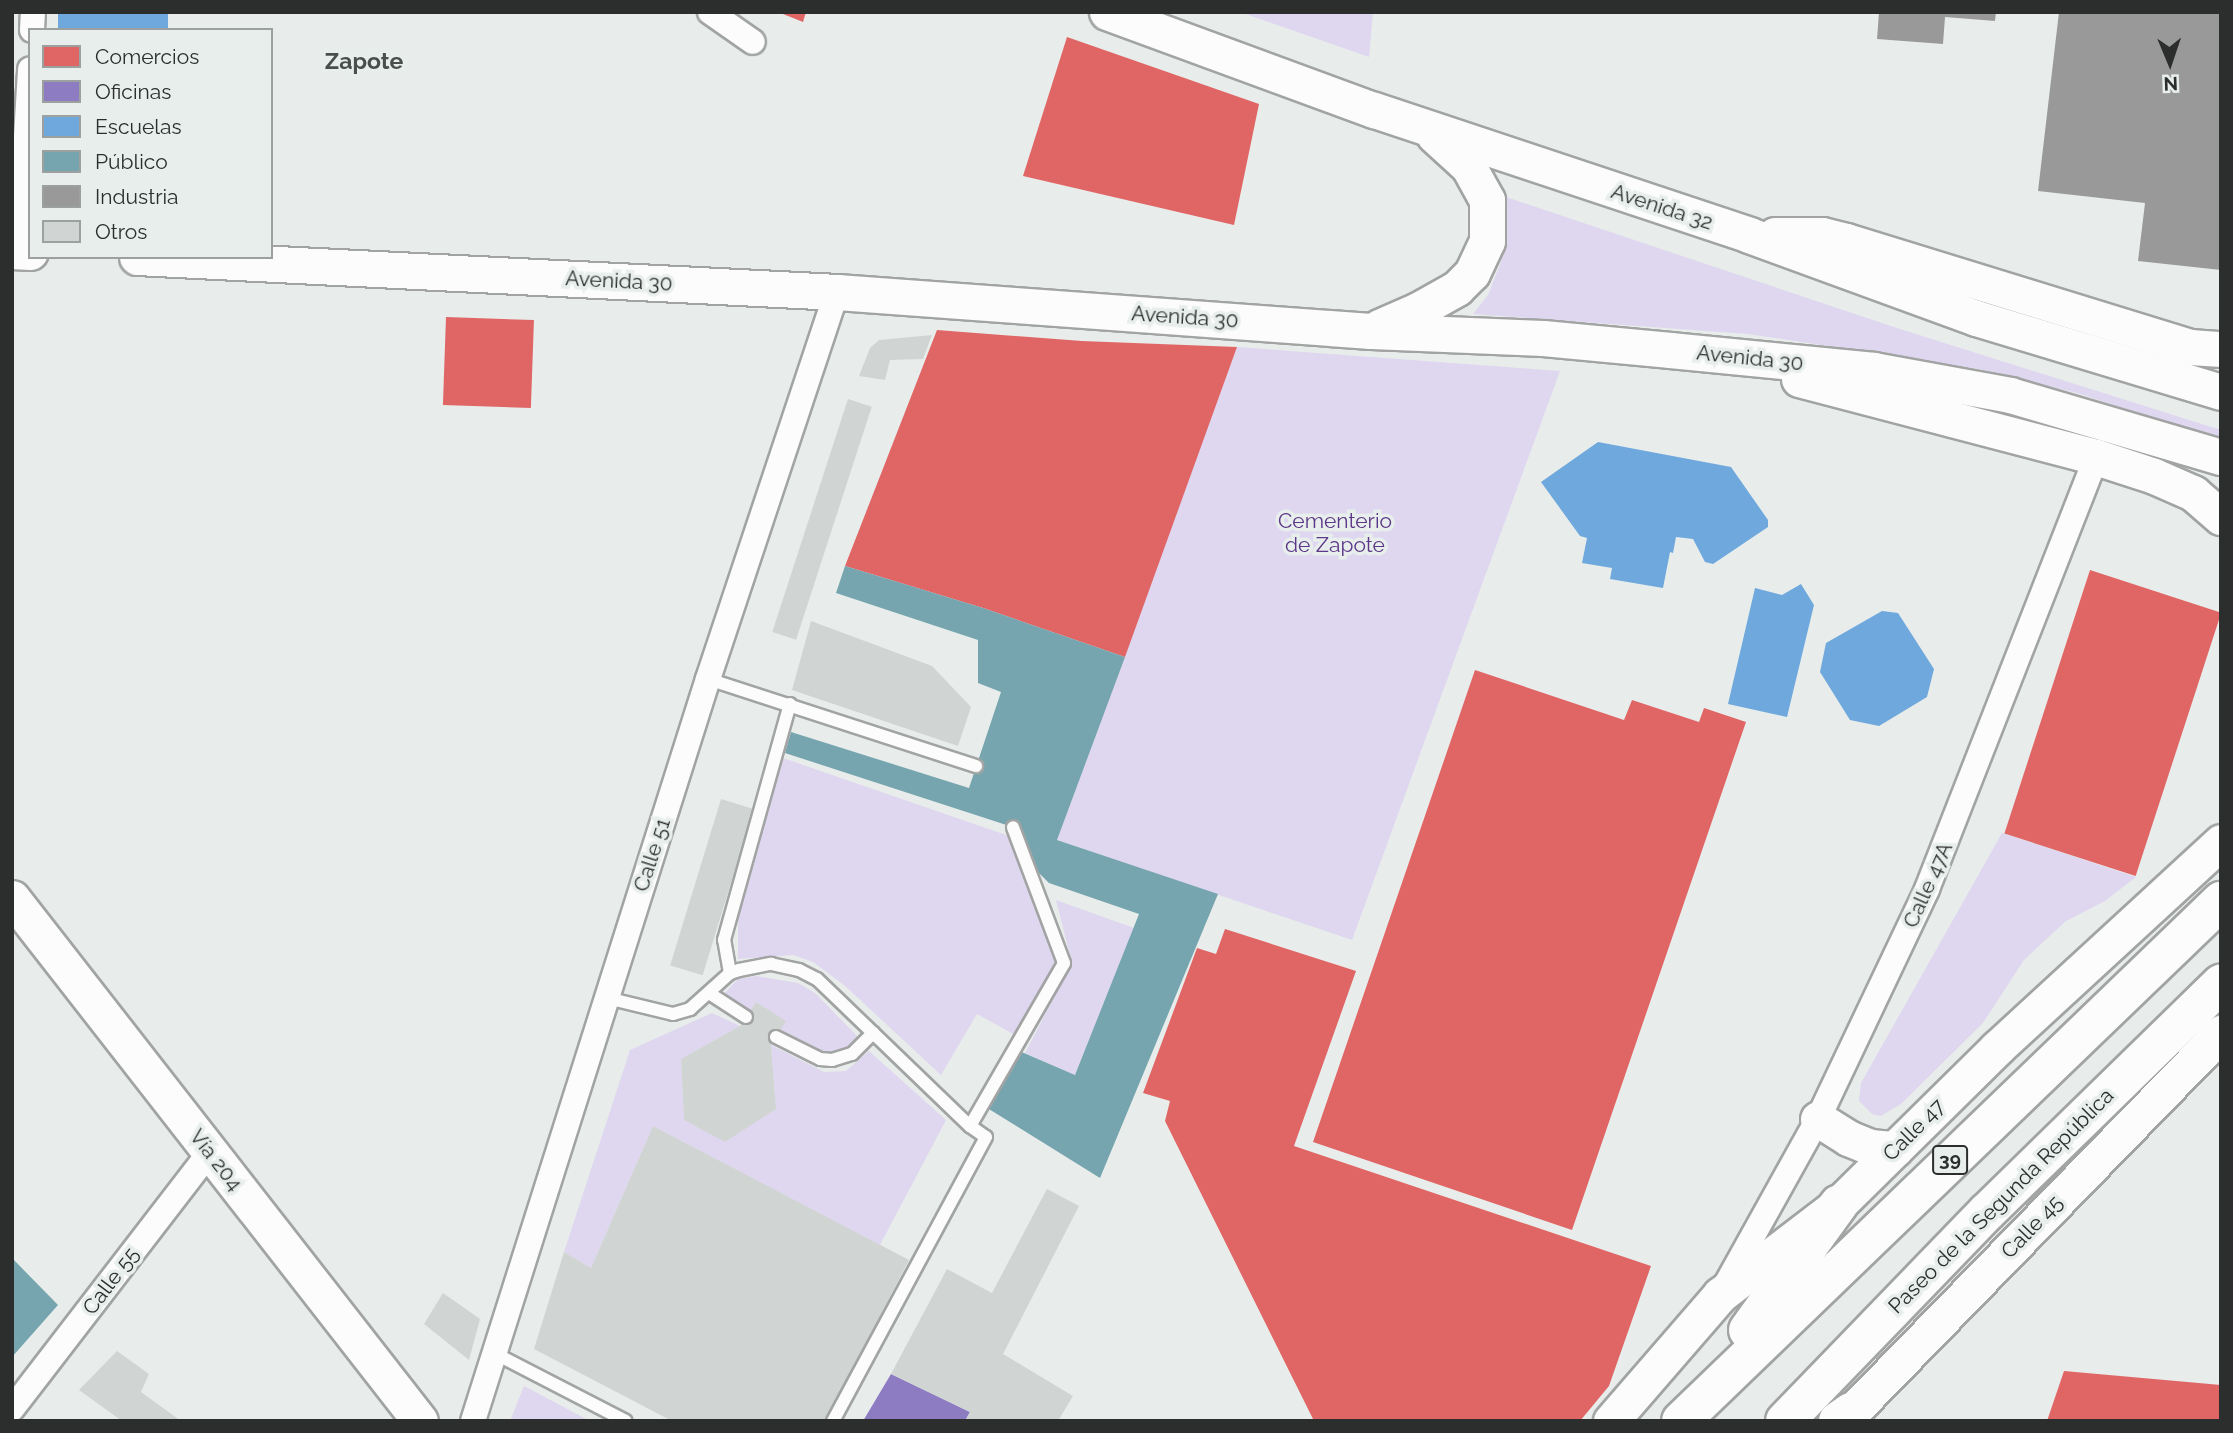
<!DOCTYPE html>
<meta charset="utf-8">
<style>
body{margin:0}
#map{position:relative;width:2233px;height:1433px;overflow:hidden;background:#e8edeb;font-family:Raleway,sans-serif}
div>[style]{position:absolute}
.green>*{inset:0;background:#dfd6f0}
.shops>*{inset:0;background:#e06666;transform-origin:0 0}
.offices>*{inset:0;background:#8e7cc3}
.schools>*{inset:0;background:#6fa8dc;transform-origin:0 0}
.public>*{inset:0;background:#76a5af}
.industry>*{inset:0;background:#999}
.building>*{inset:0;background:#d0d4d3;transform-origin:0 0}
.roads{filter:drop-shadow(2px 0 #a1a4a3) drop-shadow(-2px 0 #a1a4a3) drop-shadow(0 2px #a1a4a3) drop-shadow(0 -2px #a1a4a3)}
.service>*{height:12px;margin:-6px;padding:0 6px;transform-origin:6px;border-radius:6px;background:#fcfcfc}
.minor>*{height:24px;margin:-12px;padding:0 12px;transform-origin:12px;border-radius:12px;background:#fcfcfc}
.secondary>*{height:35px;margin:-17.5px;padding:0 17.5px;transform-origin:17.5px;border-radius:17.5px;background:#fcfcfc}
.trunk>*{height:38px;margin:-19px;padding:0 19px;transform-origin:19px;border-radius:19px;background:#fcfcfc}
span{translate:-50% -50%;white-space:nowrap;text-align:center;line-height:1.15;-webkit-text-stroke:7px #e7eeec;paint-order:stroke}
.shield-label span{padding:2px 5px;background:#e7eeec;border:2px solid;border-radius:5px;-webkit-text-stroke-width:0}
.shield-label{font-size:19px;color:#2b2e2d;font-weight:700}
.street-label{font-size:21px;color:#2b2e2d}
.park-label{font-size:21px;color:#5c3688}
.neighbourhood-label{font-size:23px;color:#494f4d;font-weight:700}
.frame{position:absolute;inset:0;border:14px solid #2b2e2d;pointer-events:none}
.legend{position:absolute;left:28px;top:28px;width:245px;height:231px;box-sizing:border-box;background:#e7eeec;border:2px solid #9ca1a0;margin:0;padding:9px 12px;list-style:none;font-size:21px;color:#2b2e2d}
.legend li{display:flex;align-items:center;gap:14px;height:35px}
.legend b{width:35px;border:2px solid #9ca1a0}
.north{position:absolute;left:2135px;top:28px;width:70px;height:70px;-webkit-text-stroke:5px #e7eeec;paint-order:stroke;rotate:178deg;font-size:19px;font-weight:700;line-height:28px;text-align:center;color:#2b2e2d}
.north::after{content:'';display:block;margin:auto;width:24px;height:32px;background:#2b2e2d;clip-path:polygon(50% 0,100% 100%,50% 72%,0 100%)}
</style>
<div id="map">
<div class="green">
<div style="clip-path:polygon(1240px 12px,1373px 12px,1369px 57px)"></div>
<div style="clip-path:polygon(1497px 194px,1897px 328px,2221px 430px,2221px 440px,2077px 393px,1979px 369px,1748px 334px,1473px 314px,1488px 295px,1501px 262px)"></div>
<div style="clip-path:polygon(1237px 347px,1560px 371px,1352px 940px,1057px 840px)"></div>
<div style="clip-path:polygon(783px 758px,1009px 836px,1057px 963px,1015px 1035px,977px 1014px,941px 1075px,844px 985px,813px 962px,793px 955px,738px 959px,738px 907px)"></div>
<div style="clip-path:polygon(2002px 833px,2136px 877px,2105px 901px,2066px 921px,2024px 960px,1983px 1023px,1901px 1104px,1881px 1116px,1872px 1114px,1859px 1101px,1861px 1083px)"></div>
<div style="clip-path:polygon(1056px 900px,1134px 928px,1075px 1075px,1025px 1053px,1072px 963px)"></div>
<div style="clip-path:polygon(756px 976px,798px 983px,815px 993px,860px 1039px,840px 1052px,819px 1052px,779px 1031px,785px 1021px,756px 1002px,750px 1011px,724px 994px,738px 979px)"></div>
<div style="clip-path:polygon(712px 1013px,740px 1026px,681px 1059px,684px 1120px,725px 1141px,776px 1109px,771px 1045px,824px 1072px,846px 1071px,869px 1051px,946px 1120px,880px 1245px,653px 1126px,591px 1268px,564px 1252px,630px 1050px)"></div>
<div style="clip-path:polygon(524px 1386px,590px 1421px,510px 1421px)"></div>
</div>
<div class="shops">
<div style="clip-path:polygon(778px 12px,806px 12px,803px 22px)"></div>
<div style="clip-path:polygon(1067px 37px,1259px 104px,1234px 225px,1023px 176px)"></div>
<div style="left:446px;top:317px;width:88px;height:88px;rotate:2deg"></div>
<div style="clip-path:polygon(937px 330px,1082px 341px,1237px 347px,1125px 657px,983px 608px,845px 566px)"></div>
<div style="left:2090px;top:570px;width:138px;height:277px;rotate:18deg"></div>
<div style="clip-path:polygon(1475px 670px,1624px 720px,1632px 700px,1699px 722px,1704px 708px,1746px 722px,1572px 1230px,1313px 1142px)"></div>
<div style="clip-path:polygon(1225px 929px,1356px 971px,1294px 1146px,1651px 1266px,1609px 1386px,1580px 1421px,1314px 1421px,1165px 1121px,1170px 1101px,1143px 1093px,1197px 948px,1216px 954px)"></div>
<div style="clip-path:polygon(2064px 1371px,2221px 1385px,2221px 1421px,2047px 1421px)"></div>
</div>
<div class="offices">
<div style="clip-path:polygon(891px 1374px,970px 1412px,965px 1421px,863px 1421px)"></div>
</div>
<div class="schools">
<div style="left:58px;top:12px;width:110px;height:18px"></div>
<div style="clip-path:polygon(1598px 442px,1731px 467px,1768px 520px,1768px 527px,1713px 564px,1705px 562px,1693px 539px,1676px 537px,1673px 553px,1670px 552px,1663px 588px,1610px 579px,1612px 568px,1582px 563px,1587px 538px,1580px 536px,1541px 482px)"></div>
<div style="clip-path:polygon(1801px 584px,1814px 605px,1787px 717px,1728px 704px,1755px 588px,1782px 595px)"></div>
<div style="clip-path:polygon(1882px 611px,1898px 613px,1934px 669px,1927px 697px,1879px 726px,1850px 720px,1820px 672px,1826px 643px)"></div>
</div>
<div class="public">
<div style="clip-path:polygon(845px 566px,983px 608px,1125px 657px,1057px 840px,1218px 894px,1100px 1178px,984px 1106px,1017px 1050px,1075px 1075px,1139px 914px,1049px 883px,1036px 870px,1022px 830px,785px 753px,791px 732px,969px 788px,1001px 692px,978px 683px,978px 640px,836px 593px)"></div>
<div style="clip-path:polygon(12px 1258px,58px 1305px,12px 1357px)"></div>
</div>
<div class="industry">
<div style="clip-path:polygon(1879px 12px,1996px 12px,1995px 21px,1945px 17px,1943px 44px,1877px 39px)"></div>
<div style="clip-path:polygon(2059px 12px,2221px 12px,2221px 270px,2138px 261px,2145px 203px,2038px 191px)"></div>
</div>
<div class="building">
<div style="clip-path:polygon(932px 335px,923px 359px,890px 360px,885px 380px,859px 376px,870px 348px,879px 340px)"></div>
<div style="left:848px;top:399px;width:25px;height:245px;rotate:18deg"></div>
<div style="clip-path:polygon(811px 621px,932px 666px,971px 707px,958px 746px,792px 690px)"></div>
<div style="left:721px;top:799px;width:34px;height:174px;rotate:17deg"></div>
<div style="clip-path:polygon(756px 1002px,786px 1021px,771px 1045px,776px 1109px,725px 1142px,684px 1120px,681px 1059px,740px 1026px)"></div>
<div style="clip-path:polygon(653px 1126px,909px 1260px,825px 1421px,672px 1421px,534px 1349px,564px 1252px,591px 1268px)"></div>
<div style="clip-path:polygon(1047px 1189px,1079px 1206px,1003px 1354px,1073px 1396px,1058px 1421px,965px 1421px,970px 1412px,891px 1374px,947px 1269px,992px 1293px)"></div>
<div style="clip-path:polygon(443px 1293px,480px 1319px,469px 1360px,424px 1324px)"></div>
<div style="clip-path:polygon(117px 1351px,149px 1374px,141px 1392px,181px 1421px,122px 1421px,79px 1390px)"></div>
</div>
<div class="roads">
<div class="service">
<div style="left:708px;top:679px;width:282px;rotate:18deg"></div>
<div style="left:730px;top:973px;width:34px;rotate:-100deg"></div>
<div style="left:724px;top:940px;width:245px;rotate:-74.4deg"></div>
<div style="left:709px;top:993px;width:44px;rotate:33deg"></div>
<div style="left:607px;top:998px;width:68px;rotate:13.6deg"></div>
<div style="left:673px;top:1014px;width:18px;rotate:-16deg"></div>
<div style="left:690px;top:1009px;width:54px;rotate:-42deg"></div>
<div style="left:730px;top:973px;width:9px;rotate:-18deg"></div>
<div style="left:739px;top:970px;width:33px;rotate:-11deg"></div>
<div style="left:771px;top:964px;width:29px;rotate:12deg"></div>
<div style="left:799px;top:970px;width:20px;rotate:27deg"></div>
<div style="left:817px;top:979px;width:212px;rotate:43.9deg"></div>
<div style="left:970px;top:1126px;width:19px;rotate:35deg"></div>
<div style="left:986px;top:1137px;width:323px;rotate:118.3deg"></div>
<div style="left:776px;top:1037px;width:49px;rotate:26.6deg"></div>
<div style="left:820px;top:1059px;width:12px;rotate:5deg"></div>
<div style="left:832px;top:1060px;width:21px;rotate:-17deg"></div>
<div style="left:852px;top:1054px;width:30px;rotate:-45deg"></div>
<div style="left:970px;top:1126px;width:188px;rotate:-60deg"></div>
<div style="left:1064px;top:963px;width:145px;rotate:-110.6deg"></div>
<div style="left:494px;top:1353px;width:148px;rotate:27.3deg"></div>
</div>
<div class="minor">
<div style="left:710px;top:12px;width:52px;rotate:34.9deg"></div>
<div style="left:32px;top:30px;width:18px;rotate:-87deg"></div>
<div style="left:19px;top:251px;width:182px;rotate:-86.5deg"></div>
<div style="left:1725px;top:1286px;width:191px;rotate:-60.9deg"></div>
<div style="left:1818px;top:1119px;width:255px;rotate:-64.6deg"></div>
<div style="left:1927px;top:889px;width:464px;rotate:-68.6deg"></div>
<div style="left:12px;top:1409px;width:324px;rotate:-52.4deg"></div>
<div style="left:473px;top:1421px;width:778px;rotate:-72.43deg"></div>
<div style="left:708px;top:679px;width:408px;rotate:-71.6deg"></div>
</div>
<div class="secondary">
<div style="left:1107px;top:12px;width:284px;rotate:20.2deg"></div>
<div style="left:1374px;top:110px;width:395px;rotate:18.4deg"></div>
<div style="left:1749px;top:235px;width:242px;rotate:20.1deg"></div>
<div style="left:1976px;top:318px;width:256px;rotate:16.8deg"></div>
<div style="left:1775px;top:235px;width:47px"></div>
<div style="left:1822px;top:235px;width:25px;rotate:14deg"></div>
<div style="left:1846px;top:241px;width:360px;rotate:17.1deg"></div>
<div style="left:2190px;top:347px;width:31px;rotate:4deg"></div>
<div style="left:12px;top:251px;width:18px;rotate:3deg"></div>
<div style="left:137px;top:257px;width:701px;rotate:2.86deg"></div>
<div style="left:837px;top:292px;width:535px;rotate:4.18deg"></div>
<div style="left:1371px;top:331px;width:172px;rotate:2.3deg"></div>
<div style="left:1543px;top:338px;width:128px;rotate:5.4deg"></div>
<div style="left:1670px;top:350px;width:205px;rotate:5.6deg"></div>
<div style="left:1874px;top:370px;width:138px;rotate:10.4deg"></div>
<div style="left:2010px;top:395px;width:220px;rotate:16.4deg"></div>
<div style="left:1379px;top:327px;width:43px;rotate:-23.6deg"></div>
<div style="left:1418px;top:310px;width:45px;rotate:-29.4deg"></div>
<div style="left:1457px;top:288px;width:21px;rotate:-45deg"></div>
<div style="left:1472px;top:273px;width:35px;rotate:-65deg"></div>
<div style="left:1487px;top:241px;width:41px;rotate:-90deg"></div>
<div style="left:1487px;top:200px;width:39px;rotate:-119deg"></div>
<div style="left:1468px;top:166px;width:46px;rotate:-137.6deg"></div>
<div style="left:1799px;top:379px;width:307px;rotate:14.7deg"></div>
<div style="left:2096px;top:457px;width:61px;rotate:18.1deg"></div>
<div style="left:2154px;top:476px;width:43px;rotate:23.6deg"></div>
<div style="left:2193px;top:493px;width:37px;rotate:41deg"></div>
<div style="left:12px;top:898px;width:663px;rotate:52.04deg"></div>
<div style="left:1818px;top:1119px;width:36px;rotate:32deg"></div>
<div style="left:1848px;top:1138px;width:24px;rotate:22deg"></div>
<div style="left:1870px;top:1147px;width:25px;rotate:5deg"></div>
<div style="left:1611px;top:1421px;width:167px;rotate:-49.1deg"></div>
<div style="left:1720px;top:1295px;width:150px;rotate:-37.4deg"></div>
<div style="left:1839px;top:1204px;width:222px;rotate:-44.6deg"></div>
<div style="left:1997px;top:1048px;width:304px;rotate:-42.6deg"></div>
<div style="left:1843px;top:1421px;width:542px;rotate:-45.75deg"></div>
</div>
<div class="trunk">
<div style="left:1748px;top:1330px;width:155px;rotate:-54.2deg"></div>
<div style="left:1681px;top:1421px;width:750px;rotate:-43.92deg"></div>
<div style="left:1785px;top:1421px;width:291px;rotate:-46deg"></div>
<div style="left:1987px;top:1212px;width:327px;rotate:-44.3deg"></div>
<div style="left:1838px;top:1421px;width:16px;rotate:-35deg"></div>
</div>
</div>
<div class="shield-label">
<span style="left:1950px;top:1160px">39</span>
</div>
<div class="street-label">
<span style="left:1662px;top:207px;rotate:18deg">Avenida 32</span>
<span style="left:619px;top:281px;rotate:3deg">Avenida 30</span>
<span style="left:1185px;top:317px;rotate:4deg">Avenida 30</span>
<span style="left:1750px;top:358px;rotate:6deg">Avenida 30</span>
<span style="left:652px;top:855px;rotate:-72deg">Calle 51</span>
<span style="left:1928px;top:885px;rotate:-66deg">Calle 47A</span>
<span style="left:1914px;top:1130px;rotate:-45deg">Calle 47</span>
<span style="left:216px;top:1160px;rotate:52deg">Vía 204</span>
<span style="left:2001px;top:1201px;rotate:-45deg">Paseo de la Segunda República</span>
<span style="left:2032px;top:1227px;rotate:-46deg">Calle 45</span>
<span style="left:111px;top:1281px;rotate:-53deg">Calle 55</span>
</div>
<div class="park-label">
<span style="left:1335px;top:533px">Cementerio<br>de Zapote</span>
</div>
<div class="neighbourhood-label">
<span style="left:364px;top:61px">Zapote</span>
</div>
<div class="frame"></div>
<ul class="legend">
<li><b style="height:19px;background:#e06666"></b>Comercios</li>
<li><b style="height:19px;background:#8e7cc3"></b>Oficinas</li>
<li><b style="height:19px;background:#6fa8dc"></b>Escuelas</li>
<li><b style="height:19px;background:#76a5af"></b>Público</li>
<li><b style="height:19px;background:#999"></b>Industria</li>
<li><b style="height:19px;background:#d0d4d3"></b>Otros</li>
</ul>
<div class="north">N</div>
</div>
